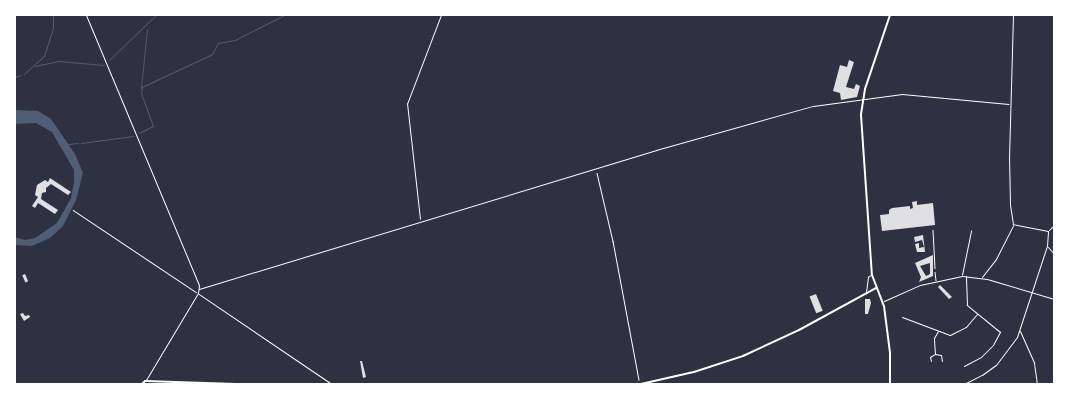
<!DOCTYPE html>
<style>
body{margin:0}
#map{position:relative;width:1069px;height:399px;overflow:hidden;background:#2d3142;font-family:"Varela Round",sans-serif}
div>[style]{position:absolute}
.water>*{inset:0;background:#4f5d75}
.stream>*{height:1px;margin:-0.5px;padding:0 0.5px;transform-origin:0.5px;border-radius:0.5px;background:#4f5d75}
.building>*{inset:0;background:#e0e0e3;transform-origin:0 0}
.path>*{height:0.5px;margin:-0.25px;padding:0 0.25px;transform-origin:0.25px;border-radius:0.25px;background:#fff}
.service>*{height:0.5px;margin:-0.25px;padding:0 0.25px;transform-origin:0.25px;border-radius:0.25px;background:#fff}
.minor>*{height:1px;margin:-0.5px;padding:0 0.5px;transform-origin:0.5px;border-radius:0.5px;background:#fff}
.tertiary>*{height:2px;margin:-1px;padding:0 1px;transform-origin:1px;border-radius:1px;background:#fff}
span{translate:-50% -50%;white-space:nowrap;text-align:center;line-height:1.15;-webkit-text-stroke:4.5px #fff;paint-order:stroke}
.frame{position:absolute;inset:0;border:16px solid #fff;pointer-events:none}
</style>
<div id="map">
<div class="water">
<div style="clip-path:polygon(15px 110px,38px 111px,51px 119px,75px 154px,83px 173px,76px 200px,63px 226px,50px 238px,32px 246px,15px 245px,15px 237px,25px 240px,35px 238px,57px 223px,71px 198px,74px 182px,74px 170px,52px 132px,36px 123px,15px 124px)"></div>
</div>
<div class="stream">
<div style="left:109px;top:60px;width:65px;rotate:-43.8deg"></div>
<div style="left:35px;top:66px;width:24px;rotate:-12deg"></div>
<div style="left:58px;top:61px;width:46px;rotate:5deg"></div>
<div style="left:24px;top:74px;width:27px;rotate:-42deg"></div>
<div style="left:44px;top:56px;width:29px;rotate:-72deg"></div>
<div style="left:53px;top:28px;width:13px;rotate:-90deg"></div>
<div style="left:15px;top:77px;width:6px;rotate:-18deg"></div>
<div style="left:141px;top:88px;width:59px;rotate:-84.2deg"></div>
<div style="left:139px;top:133px;width:16px;rotate:-27deg"></div>
<div style="left:153px;top:126px;width:35px;rotate:-110deg"></div>
<div style="left:141px;top:93px;width:6px;rotate:-81deg"></div>
<div style="left:142px;top:87px;width:77px;rotate:-25.2deg"></div>
<div style="left:212px;top:54px;width:13px;rotate:-61deg"></div>
<div style="left:218px;top:43px;width:17px;rotate:-10deg"></div>
<div style="left:235px;top:40px;width:55px;rotate:-27deg"></div>
<div style="left:81px;top:143px;width:53px;rotate:-7.5deg"></div>
<div style="left:68px;top:144px;width:10px;rotate:-6deg"></div>
</div>
<div class="building">
<div style="clip-path:polygon(849px 60px,854px 62px,846px 87px,854px 89px,856px 84px,860px 86px,857px 97px,841px 100px,840px 93px,833px 91px,840px 65px,847px 67px)"></div>
<div style="clip-path:polygon(50px 178px,71px 192px,68px 195px,51px 184px,46px 188px,46px 192px,42px 193px,41px 199px,58px 210px,55px 214px,38px 203px,35px 208px,32px 206px,38px 197px,35px 195px,37px 185px,45px 180px,48px 182px)"></div>
<div style="clip-path:polygon(917px 201px,917px 205px,933px 203px,935px 225px,882px 231px,880px 215px,889px 214px,889px 210px,892px 208px,910px 206px,910px 209px,913px 208px,912px 202px)"></div>
<div style="clip-path:polygon(923px 235px,925px 252px,917px 252px,915px 244px,919px 243px,919px 248px,924px 247px,922px 240px,915px 242px,914px 237px)"></div>
<div style="clip-path:polygon(evenodd,933px 255px,933px 276px,919px 282px,921px 277px,915px 263px,933px 255px,930px 263px,930px 274px,926px 276px,920px 266px,930px 263px)"></div>
<div style="left:25px;top:274px;width:8px;height:3px;rotate:67deg"></div>
<div style="clip-path:polygon(940px 285px,952px 297px,949px 299px,938px 287px)"></div>
<div style="left:816px;top:294px;width:18px;height:7px;rotate:68deg"></div>
<div style="clip-path:polygon(865px 299px,870px 299px,871px 303px,868px 314px,865px 314px)"></div>
<div style="clip-path:polygon(23px 313px,25px 316px,29px 315px,30px 317px,24px 321px,20px 314px)"></div>
<div style="clip-path:polygon(360px 361px,362px 361px,366px 377px,363px 378px)"></div>
</div>
<div class="path">
<div style="left:597px;top:173px;width:70px;rotate:76.8deg"></div>
<div style="left:613px;top:241px;width:141px;rotate:79.4deg"></div>
<div style="left:420px;top:219px;width:116px;rotate:-96.4deg"></div>
<div style="left:407px;top:104px;width:95px;rotate:-69.1deg"></div>
<div style="left:933px;top:230px;width:38px;rotate:87deg"></div>
</div>
<div class="service">
<div style="left:73px;top:210px;width:148px;rotate:33.7deg"></div>
<div style="left:935px;top:272px;width:8px;rotate:83deg"></div>
<div style="left:962px;top:275px;width:45px;rotate:-78.4deg"></div>
<div style="left:866px;top:293px;width:16px;rotate:-83deg"></div>
<div style="left:868px;top:277px;width:4px;rotate:-34deg"></div>
<div style="left:199px;top:294px;width:161px;rotate:34.1deg"></div>
</div>
<div class="minor">
<div style="left:86px;top:15px;width:293px;rotate:67.3deg"></div>
<div style="left:199px;top:285px;width:8px;rotate:97deg"></div>
<div style="left:198px;top:293px;width:101px;rotate:120.9deg"></div>
<div style="left:1013px;top:15px;width:141px;rotate:91.6deg"></div>
<div style="left:1009px;top:156px;width:49px;rotate:88.8deg"></div>
<div style="left:1010px;top:205px;width:19px;rotate:81deg"></div>
<div style="left:1049px;top:230px;width:7px;rotate:-45deg"></div>
<div style="left:1048px;top:247px;width:9px;rotate:49deg"></div>
<div style="left:982px;top:277px;width:23px;rotate:-52deg"></div>
<div style="left:996px;top:259px;width:38px;rotate:-63deg"></div>
<div style="left:199px;top:289px;width:478px;rotate:-16.9deg"></div>
<div style="left:656px;top:150px;width:163px;rotate:-15.7deg"></div>
<div style="left:813px;top:106px;width:90px;rotate:-7.7deg"></div>
<div style="left:902px;top:94px;width:107px;rotate:5.3deg"></div>
<div style="left:884px;top:301px;width:39px;rotate:-24deg"></div>
<div style="left:920px;top:285px;width:43px;rotate:-12.1deg"></div>
<div style="left:962px;top:276px;width:25px;rotate:7deg"></div>
<div style="left:987px;top:279px;width:70px;rotate:16.6deg"></div>
<div style="left:902px;top:317px;width:51px;rotate:20.6deg"></div>
<div style="left:950px;top:335px;width:18px;rotate:-27deg"></div>
<div style="left:966px;top:327px;width:17px;rotate:-50deg"></div>
<div style="left:1020px;top:331px;width:35px;rotate:66deg"></div>
<div style="left:1034px;top:363px;width:21px;rotate:82deg"></div>
<div style="left:935px;top:354px;width:16px;rotate:-94deg"></div>
<div style="left:934px;top:338px;width:8px;rotate:-60deg"></div>
<div style="left:931px;top:361px;width:4px;rotate:-104deg"></div>
<div style="left:930px;top:357px;width:6px;rotate:-31deg"></div>
<div style="left:935px;top:354px;width:6px;rotate:9deg"></div>
<div style="left:941px;top:355px;width:6px;rotate:81deg"></div>
<div style="left:964px;top:366px;width:19px;rotate:-28deg"></div>
<div style="left:981px;top:357px;width:17px;rotate:-45deg"></div>
<div style="left:993px;top:345px;width:15px;rotate:-62deg"></div>
<div style="left:1000px;top:332px;width:43px;rotate:-140.7deg"></div>
<div style="left:967px;top:305px;width:29px;rotate:-92deg"></div>
<div style="left:193px;top:384px;width:2px;rotate:-90deg"></div>
<div style="left:964px;top:384px;width:20px;rotate:-27deg"></div>
<div style="left:982px;top:375px;width:17px;rotate:-36deg"></div>
<div style="left:996px;top:365px;width:35px;rotate:-53deg"></div>
<div style="left:1017px;top:337px;width:96px;rotate:-71.8deg"></div>
<div style="left:1047px;top:246px;width:15px;rotate:-86deg"></div>
<div style="left:1048px;top:231px;width:36px;rotate:-169deg"></div>
</div>
<div class="tertiary">
<div style="left:890px;top:15px;width:78px;rotate:108.7deg"></div>
<div style="left:865px;top:89px;width:26px;rotate:99deg"></div>
<div style="left:861px;top:115px;width:160px;rotate:86.1deg"></div>
<div style="left:872px;top:275px;width:33px;rotate:69deg"></div>
<div style="left:884px;top:306px;width:47px;rotate:82.7deg"></div>
<div style="left:890px;top:353px;width:31px;rotate:90deg"></div>
<div style="left:142px;top:384px;width:4px;rotate:-45deg"></div>
<div style="left:145px;top:381px;width:91px;rotate:1.9deg"></div>
<div style="left:641px;top:384px;width:54px;rotate:-12.8deg"></div>
<div style="left:694px;top:372px;width:52px;rotate:-18.1deg"></div>
<div style="left:743px;top:356px;width:62px;rotate:-24.9deg"></div>
<div style="left:799px;top:330px;width:88px;rotate:-28.6deg"></div>
</div>
<div class="frame"></div>
</div>
